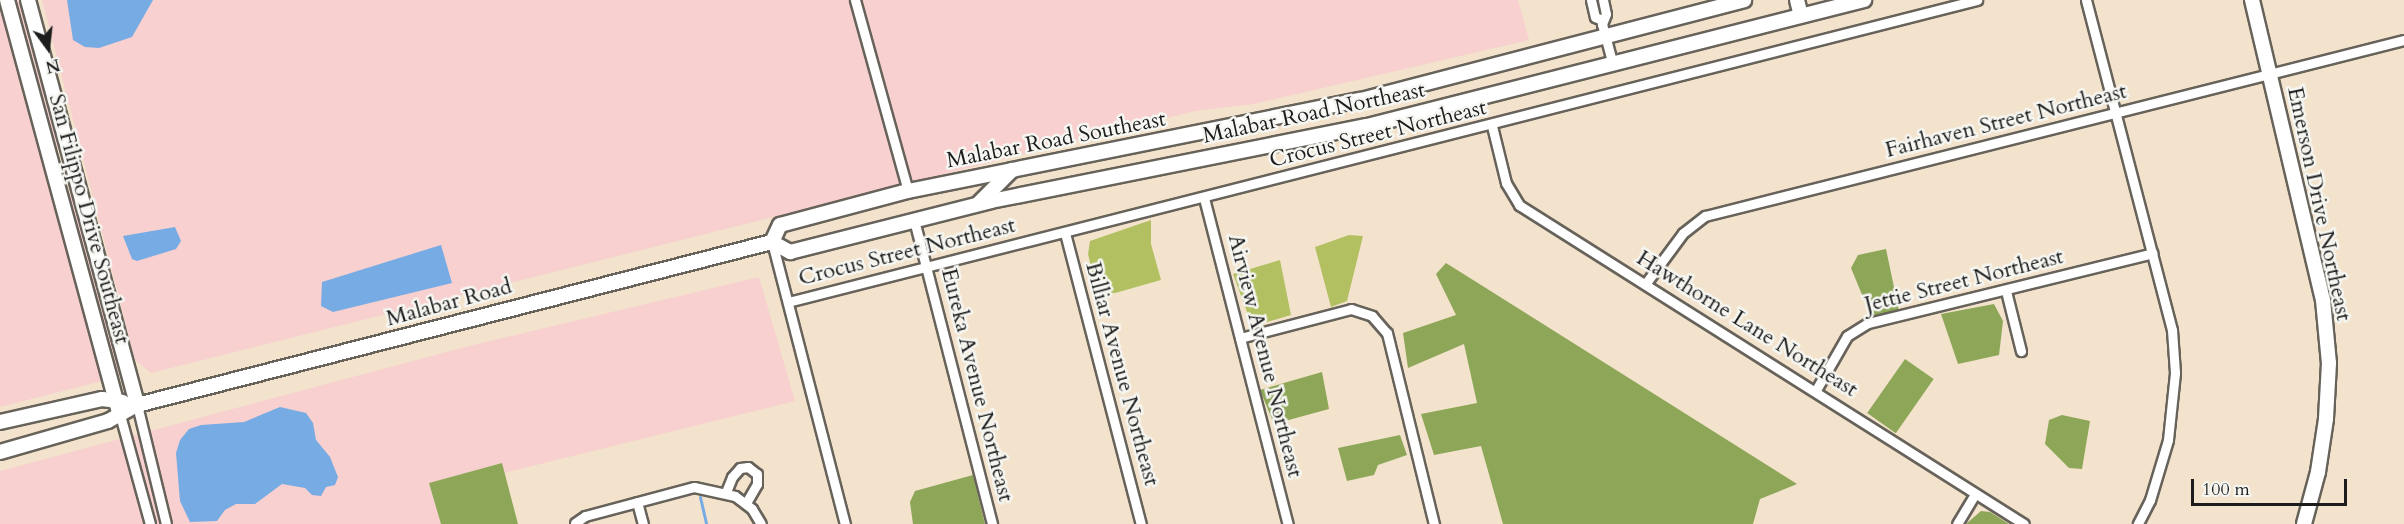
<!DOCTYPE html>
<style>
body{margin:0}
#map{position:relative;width:2404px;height:524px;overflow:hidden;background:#f3e3cc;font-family:Cardo,serif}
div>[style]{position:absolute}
.built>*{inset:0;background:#f7d0cf}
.green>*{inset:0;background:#b2c062}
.forest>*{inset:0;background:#8da658;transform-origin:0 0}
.water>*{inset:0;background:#77abe4}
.stream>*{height:3px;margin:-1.5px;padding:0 1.5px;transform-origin:1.5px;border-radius:1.5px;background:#77abe4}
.roads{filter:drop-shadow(2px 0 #67625a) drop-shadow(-2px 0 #67625a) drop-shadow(0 2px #67625a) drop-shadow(0 -2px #67625a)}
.street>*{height:9px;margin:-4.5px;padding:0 4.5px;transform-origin:4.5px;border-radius:4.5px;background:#fff}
.secondary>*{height:14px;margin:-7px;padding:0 7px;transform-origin:7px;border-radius:7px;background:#fff}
span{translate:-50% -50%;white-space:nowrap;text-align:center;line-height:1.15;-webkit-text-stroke:5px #f6f6f2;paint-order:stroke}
.street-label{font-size:22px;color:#1c1c1c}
.north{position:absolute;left:18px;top:18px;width:60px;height:60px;-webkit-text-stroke:4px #f6f6f2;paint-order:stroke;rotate:165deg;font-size:16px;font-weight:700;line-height:24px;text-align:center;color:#1c1c1c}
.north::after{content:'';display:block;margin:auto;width:21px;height:27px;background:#1c1c1c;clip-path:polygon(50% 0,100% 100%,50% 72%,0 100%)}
.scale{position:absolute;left:2191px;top:479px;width:156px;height:27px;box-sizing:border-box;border:3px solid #1c1c1c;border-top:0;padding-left:8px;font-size:18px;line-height:21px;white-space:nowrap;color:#1c1c1c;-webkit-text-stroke:4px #f6f6f2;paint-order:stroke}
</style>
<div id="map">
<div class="built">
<div style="clip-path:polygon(0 0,106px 380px,0 407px)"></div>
<div style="clip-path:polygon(12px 0,23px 0,64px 156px,51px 141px)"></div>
<div style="clip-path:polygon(42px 0,1518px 0,1529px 40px,1254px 104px,1195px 111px,151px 373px,135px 360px)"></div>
<div style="clip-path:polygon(64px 186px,81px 210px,125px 375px,116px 378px)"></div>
<div style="clip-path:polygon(759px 277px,795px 401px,504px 473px,501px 463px,430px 483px,441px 524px,0 524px,0 471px,469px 346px)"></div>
</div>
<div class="green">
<div style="clip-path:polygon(1151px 220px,1151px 244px,1161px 280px,1115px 293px,1097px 293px,1088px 254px,1090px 241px)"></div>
<div style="clip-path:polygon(1349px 235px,1363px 236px,1347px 301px,1331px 307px,1315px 247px)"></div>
<div style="clip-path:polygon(1280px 260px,1291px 315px,1267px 322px,1249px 317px,1233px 274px)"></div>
</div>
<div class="forest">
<div style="clip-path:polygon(1886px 249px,1899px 311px,1872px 319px,1851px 268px,1858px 255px)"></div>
<div style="clip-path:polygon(1446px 263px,1797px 484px,1760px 499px,1753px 524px,1503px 524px,1481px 446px,1434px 455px,1421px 414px,1477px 403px,1464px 344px,1408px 368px,1403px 333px,1456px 315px,1436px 274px)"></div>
<div style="clip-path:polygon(1994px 304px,2003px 321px,1999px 355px,1958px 364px,1941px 314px)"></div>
<div style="left:1905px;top:359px;width:35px;height:66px;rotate:35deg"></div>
<div style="clip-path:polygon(1322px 372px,1329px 409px,1274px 424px,1260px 390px)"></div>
<div style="clip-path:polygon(2062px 415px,2090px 421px,2082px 469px,2069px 468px,2045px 444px,2049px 420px)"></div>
<div style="clip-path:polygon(1400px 435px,1407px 455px,1378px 465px,1374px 475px,1347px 481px,1338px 448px)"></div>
<div style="clip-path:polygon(502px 463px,518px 524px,441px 524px,429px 483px)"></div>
<div style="clip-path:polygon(973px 475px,985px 524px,913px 524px,910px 502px,915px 491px)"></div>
<div style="clip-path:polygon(1981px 511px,1990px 512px,2009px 524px,1966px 524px)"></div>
</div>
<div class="water">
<div style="clip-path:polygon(67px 0,153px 0,132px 37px,99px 48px,85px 47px,73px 40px)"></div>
<div style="clip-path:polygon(175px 227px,181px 241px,176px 249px,137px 261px,132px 259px,123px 236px)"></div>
<div style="clip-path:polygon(441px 245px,452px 283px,333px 312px,321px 306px,322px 282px)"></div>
<div style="clip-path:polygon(280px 407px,306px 413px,313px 423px,316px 440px,330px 457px,338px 477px,335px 485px,326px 487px,321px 496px,312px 495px,305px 488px,282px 484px,255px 504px,236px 504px,225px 510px,217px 521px,190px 522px,180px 501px,176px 453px,180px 440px,189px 429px,201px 425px,244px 422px)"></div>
</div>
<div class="stream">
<div style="left:700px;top:497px;width:28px;rotate:77deg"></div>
</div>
<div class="roads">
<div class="street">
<div style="left:855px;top:0;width:198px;rotate:74.5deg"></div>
<div style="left:1591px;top:0;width:17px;rotate:77deg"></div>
<div style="left:1595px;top:17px;width:8px;rotate:23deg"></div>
<div style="left:1603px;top:0;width:14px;rotate:78deg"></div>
<div style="left:1606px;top:14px;width:11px;rotate:112deg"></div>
<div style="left:1602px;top:24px;width:42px;rotate:75deg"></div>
<div style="left:2086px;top:0;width:341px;rotate:75.4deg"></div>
<div style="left:2172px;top:330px;width:43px;rotate:86deg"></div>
<div style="left:2175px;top:373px;width:67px;rotate:96deg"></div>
<div style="left:2168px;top:440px;width:63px;rotate:106.7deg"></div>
<div style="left:2150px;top:500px;width:27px;rotate:117deg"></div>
<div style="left:1492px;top:126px;width:59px;rotate:76.2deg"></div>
<div style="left:1506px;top:183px;width:26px;rotate:59deg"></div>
<div style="left:1519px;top:205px;width:597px;rotate:32.28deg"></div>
<div style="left:1204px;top:198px;width:337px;rotate:75.6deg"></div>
<div style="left:914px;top:220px;width:314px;rotate:75.6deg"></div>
<div style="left:1065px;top:233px;width:301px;rotate:75.4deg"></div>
<div style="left:772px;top:242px;width:291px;rotate:75.5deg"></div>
<div style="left:1646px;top:283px;width:62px;rotate:-53.5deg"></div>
<div style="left:1683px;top:233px;width:28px;rotate:-38deg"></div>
<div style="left:1705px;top:216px;width:721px;rotate:-14.13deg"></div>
<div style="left:2006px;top:291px;width:62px;rotate:76deg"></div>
<div style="left:788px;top:302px;width:1227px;rotate:-14.25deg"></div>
<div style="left:1240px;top:338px;width:115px;rotate:-14.6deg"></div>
<div style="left:1351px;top:309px;width:22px;rotate:18deg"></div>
<div style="left:1372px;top:316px;width:23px;rotate:49deg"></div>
<div style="left:1387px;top:333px;width:197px;rotate:76.2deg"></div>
<div style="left:1816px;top:390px;width:62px;rotate:-60.1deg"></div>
<div style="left:1847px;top:336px;width:25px;rotate:-32deg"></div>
<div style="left:1868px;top:323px;width:293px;rotate:-13.8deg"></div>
<div style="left:137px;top:405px;width:122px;rotate:76.3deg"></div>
<div style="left:120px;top:415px;width:113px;rotate:74.6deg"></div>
<div style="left:726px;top:492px;width:16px;rotate:-68deg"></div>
<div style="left:732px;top:477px;width:12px;rotate:-48deg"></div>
<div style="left:740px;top:468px;width:8px;rotate:-7deg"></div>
<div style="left:748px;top:467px;width:11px;rotate:38deg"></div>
<div style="left:757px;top:474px;width:10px;rotate:90deg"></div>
<div style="left:757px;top:484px;width:22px;rotate:120deg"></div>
<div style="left:637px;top:502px;width:23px;rotate:75deg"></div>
<div style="left:575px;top:523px;width:12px;rotate:-35deg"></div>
<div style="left:585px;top:516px;width:113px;rotate:-14.9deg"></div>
<div style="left:694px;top:487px;width:42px;rotate:12.4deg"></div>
<div style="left:735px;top:496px;width:21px;rotate:37deg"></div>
<div style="left:752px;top:509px;width:17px;rotate:59deg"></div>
<div style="left:1957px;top:524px;width:35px;rotate:-59deg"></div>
</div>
<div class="secondary">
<div style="left:7px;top:0;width:430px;rotate:74.8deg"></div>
<div style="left:28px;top:0;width:419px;rotate:74.9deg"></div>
<div style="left:1797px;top:0;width:16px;rotate:76deg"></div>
<div style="left:2252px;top:0;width:308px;rotate:76.7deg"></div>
<div style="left:2323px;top:300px;width:63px;rotate:84.6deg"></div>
<div style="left:2329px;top:363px;width:56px;rotate:93.1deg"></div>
<div style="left:2326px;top:419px;width:54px;rotate:98.6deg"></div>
<div style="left:2318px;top:472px;width:54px;rotate:105.1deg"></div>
<div style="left:979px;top:203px;width:47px;rotate:-45deg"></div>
<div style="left:772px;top:242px;width:21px;rotate:29deg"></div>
<div style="left:790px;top:252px;width:207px;rotate:-14.2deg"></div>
<div style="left:991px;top:201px;width:383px;rotate:-11.3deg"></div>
<div style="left:1367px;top:126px;width:513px;rotate:-14.23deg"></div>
<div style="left:772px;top:242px;width:19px;rotate:-65deg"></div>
<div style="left:780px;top:225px;width:132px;rotate:-14.9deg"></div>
<div style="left:908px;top:191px;width:462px;rotate:-11.4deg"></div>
<div style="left:1361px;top:100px;width:396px;rotate:-14.6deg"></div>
<div style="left:0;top:422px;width:105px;rotate:-12.7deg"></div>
<div style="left:102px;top:399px;width:21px;rotate:8deg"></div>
<div style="left:0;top:452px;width:112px;rotate:-16deg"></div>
<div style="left:108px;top:421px;width:33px;rotate:-29deg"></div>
<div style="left:137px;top:405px;width:656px;rotate:-14.4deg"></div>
</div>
</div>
<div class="street-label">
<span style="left:1314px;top:113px;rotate:-12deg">Malabar Road Northeast</span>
<span style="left:2006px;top:121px;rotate:-14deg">Fairhaven Street Northeast</span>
<span style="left:1378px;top:134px;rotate:-14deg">Crocus Street Northeast</span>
<span style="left:1056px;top:140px;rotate:-11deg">Malabar Road Southeast</span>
<span style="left:2319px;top:204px;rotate:78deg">Emerson Drive Northeast</span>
<span style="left:89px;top:219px;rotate:75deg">San Filippo Drive Southeast</span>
<span style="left:907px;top:252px;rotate:-14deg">Crocus Street Northeast</span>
<span style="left:1964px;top:281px;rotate:-14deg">Jettie Street Northeast</span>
<span style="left:449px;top:303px;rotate:-15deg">Malabar Road</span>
<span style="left:1747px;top:324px;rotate:32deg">Hawthorne Lane Northeast</span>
<span style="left:1265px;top:356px;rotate:76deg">Airview Avenue Northeast</span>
<span style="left:1122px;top:374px;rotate:75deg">Billiar Avenue Northeast</span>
<span style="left:977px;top:385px;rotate:76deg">Eureka Avenue Northeast</span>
</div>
<div class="north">N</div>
<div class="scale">100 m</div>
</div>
